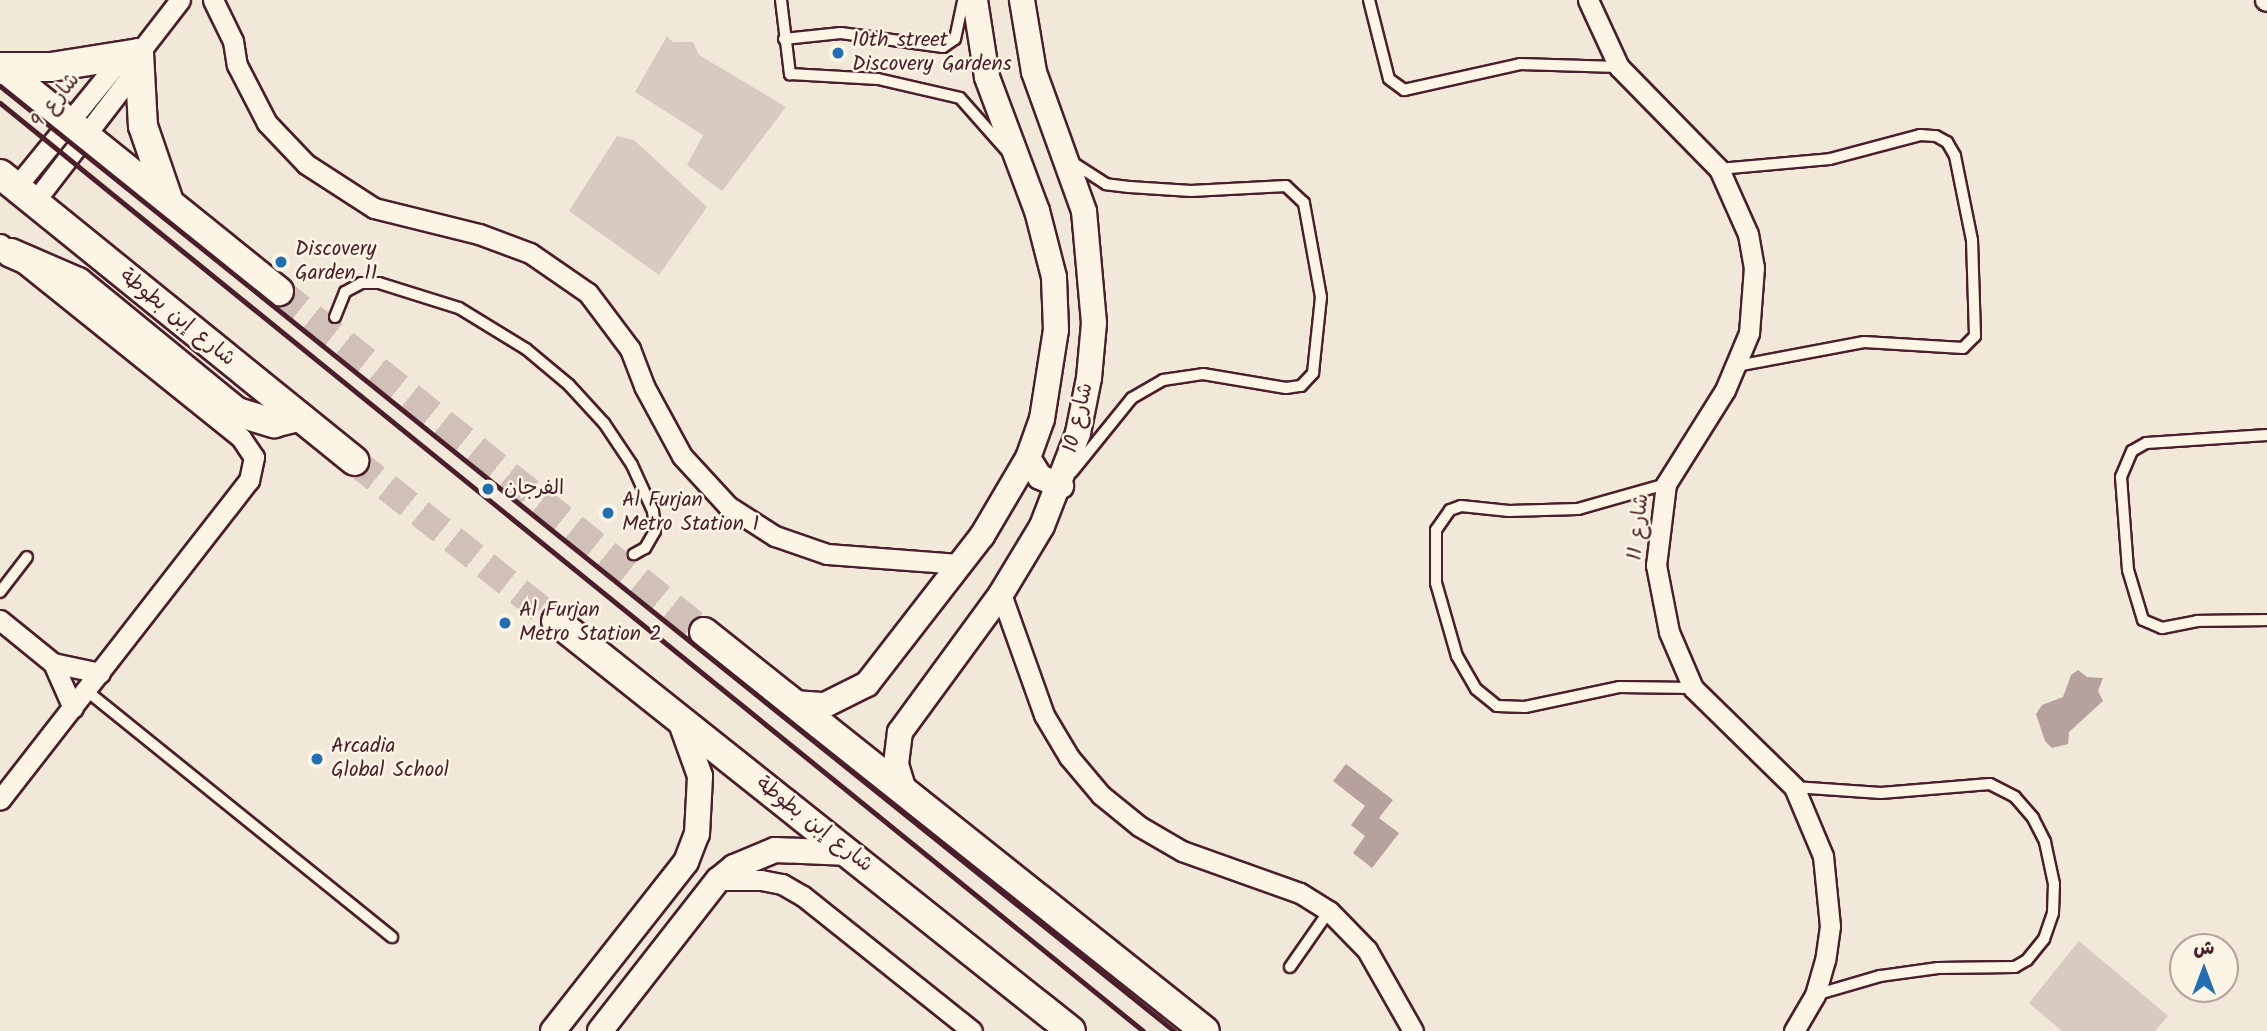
<!DOCTYPE html>
<meta charset="utf-8">
<style>
body{margin:0}
#map{position:relative;width:2267px;height:1031px;overflow:hidden;background:#f1e8da;font-family:Kalam,"Playpen Sans Arabic",sans-serif}
div>[style]{position:absolute}
.green>*{inset:0;background:#d8cac0}
.water>*{inset:0;background:#b6a19c}
.secondary-tunnel>*{height:28px;margin-top:-14px;transform-origin:0;background:repeating-linear-gradient(90deg,#d0c0b7 0 28px,transparent 0 42px)}
.roads{filter:drop-shadow(2px 0 #4a1f2b) drop-shadow(-2px 0 #4a1f2b) drop-shadow(0 2px #4a1f2b) drop-shadow(0 -2px #4a1f2b)}
.service>*{height:10px;margin:-5px;padding:0 5px;transform-origin:5px;border-radius:5px;background:#fcf5e5}
.minor>*{height:19px;margin:-9.5px;padding:0 9.5px;transform-origin:9.5px;border-radius:9.5px;background:#fcf5e5}
.tertiary>*{height:24px;margin:-12px;padding:0 12px;transform-origin:12px;border-radius:12px;background:#fcf5e5}
.secondary>*{height:28px;margin:-14px;padding:0 14px;transform-origin:14px;border-radius:14px;background:#fcf5e5}
.rail>*{height:5px;margin:-2.5px;padding:0 2.5px;transform-origin:2.5px;border-radius:2.5px;background:#4a1f2b}
.dots>*{width:19px;height:19px;translate:-50% -50%;box-sizing:border-box;border:4px solid #fcf5e5;border-radius:50%}
span{translate:-50% -50%;white-space:nowrap;text-align:center;line-height:1.15;-webkit-text-stroke:5px #fcf5e5;paint-order:stroke}
.poi-label{font-size:21px;color:#4a1f2b}
.left{translate:0 -50%;text-align:left}
.street-label{font-size:21px;color:#4a1f2b}
.north{position:absolute;left:2169px;top:933px;width:70px;height:70px;box-sizing:border-box;background:#fcf5e5;border:2px solid #b59f9b;border-radius:50%;rotate:0deg;font-size:19px;font-weight:700;line-height:28px;text-align:center;color:#4a1f2b}
.north::after{content:'';display:block;margin:auto;width:24px;height:32px;background:#1f6fb2;clip-path:polygon(50% 0,100% 100%,50% 72%,0 100%)}
</style>
<div id="map">
<div class="green">
<div style="clip-path:polygon(667px 36px,673px 42px,693px 42px,699px 55px,786px 107px,722px 191px,687px 165px,703px 135px,635px 92px)"></div>
<div style="clip-path:polygon(617px 136px,634px 140px,707px 207px,659px 275px,569px 211px)"></div>
<div style="clip-path:polygon(2079px 941px,2168px 1016px,2155px 1031px,2062px 1031px,2029px 1003px)"></div>
</div>
<div class="water">
<div style="clip-path:polygon(2078px 670px,2087px 677px,2103px 678px,2098px 691px,2103px 701px,2069px 732px,2068px 744px,2052px 748px,2045px 741px,2036px 714px,2042px 705px,2063px 697px,2071px 675px)"></div>
<div style="clip-path:polygon(1346px 764px,1393px 800px,1379px 818px,1399px 833px,1372px 868px,1353px 853px,1365px 836px,1351px 825px,1365px 806px,1333px 781px)"></div>
</div>
<div class="secondary-tunnel">
<div style="left:279px;top:291px;width:545px;rotate:38.74deg"></div>
<div style="left:354px;top:461px;width:258px;rotate:38.4deg"></div>
</div>
<div class="roads">
<div class="service">
<div style="left:781px;top:0;width:75px;rotate:83.1deg"></div>
<div style="left:790px;top:74px;width:88px;rotate:3.3deg"></div>
<div style="left:878px;top:79px;width:84px;rotate:13deg"></div>
<div style="left:960px;top:98px;width:69px;rotate:48.5deg"></div>
<div style="left:1369px;top:0;width:81px;rotate:75.8deg"></div>
<div style="left:1389px;top:79px;width:19px;rotate:36deg"></div>
<div style="left:1404px;top:90px;width:119px;rotate:-12.6deg"></div>
<div style="left:1520px;top:64px;width:98px;rotate:1.8deg"></div>
<div style="left:784px;top:39px;width:57px;rotate:-6deg"></div>
<div style="left:841px;top:33px;width:103px;rotate:7.8deg"></div>
<div style="left:943px;top:47px;width:14px;rotate:-34deg"></div>
<div style="left:955px;top:39px;width:40px;rotate:-78deg"></div>
<div style="left:1719px;top:169px;width:111px;rotate:-5.1deg"></div>
<div style="left:1830px;top:159px;width:93px;rotate:-14.9deg"></div>
<div style="left:1920px;top:135px;width:16px;rotate:4deg"></div>
<div style="left:1936px;top:136px;width:13px;rotate:29deg"></div>
<div style="left:1947px;top:142px;width:16px;rotate:60deg"></div>
<div style="left:1955px;top:156px;width:86px;rotate:78.6deg"></div>
<div style="left:1972px;top:240px;width:96px;rotate:88.2deg"></div>
<div style="left:1975px;top:336px;width:17px;rotate:135deg"></div>
<div style="left:1963px;top:348px;width:99px;rotate:-176.5deg"></div>
<div style="left:1864px;top:342px;width:129px;rotate:169.3deg"></div>
<div style="left:335px;top:317px;width:27px;rotate:-68deg"></div>
<div style="left:345px;top:292px;width:18px;rotate:-29deg"></div>
<div style="left:361px;top:283px;width:18px"></div>
<div style="left:379px;top:283px;width:84px;rotate:17.4deg"></div>
<div style="left:459px;top:308px;width:79px;rotate:31.5deg"></div>
<div style="left:526px;top:349px;width:56px;rotate:39.9deg"></div>
<div style="left:569px;top:385px;width:52px;rotate:47.4deg"></div>
<div style="left:604px;top:423px;width:50px;rotate:56.3deg"></div>
<div style="left:632px;top:465px;width:51px;rotate:65.5deg"></div>
<div style="left:653px;top:511px;width:20px;rotate:84deg"></div>
<div style="left:655px;top:531px;width:20px;rotate:120deg"></div>
<div style="left:645px;top:548px;width:13px;rotate:151deg"></div>
<div style="left:2267px;top:435px;width:121px;rotate:176.2deg"></div>
<div style="left:2146px;top:443px;width:16px;rotate:150deg"></div>
<div style="left:2132px;top:451px;width:28px;rotate:113deg"></div>
<div style="left:2121px;top:477px;width:93px;rotate:85.7deg"></div>
<div style="left:2128px;top:570px;width:52px;rotate:73.3deg"></div>
<div style="left:2143px;top:620px;width:21px;rotate:23deg"></div>
<div style="left:2162px;top:628px;width:36px;rotate:-11deg"></div>
<div style="left:2197px;top:621px;width:70px;rotate:-0.8deg"></div>
<div style="left:1072px;top:472px;width:95px;rotate:-51deg"></div>
<div style="left:1132px;top:398px;width:36px;rotate:-30deg"></div>
<div style="left:1163px;top:380px;width:40px;rotate:-8.5deg"></div>
<div style="left:1203px;top:374px;width:84px;rotate:9.6deg"></div>
<div style="left:1286px;top:388px;width:15px;rotate:-8deg"></div>
<div style="left:1301px;top:386px;width:18px;rotate:-47deg"></div>
<div style="left:1313px;top:373px;width:76px;rotate:-84deg"></div>
<div style="left:1321px;top:297px;width:96px;rotate:-100.3deg"></div>
<div style="left:1304px;top:203px;width:25px;rotate:-137deg"></div>
<div style="left:1286px;top:186px;width:95px;rotate:177deg"></div>
<div style="left:1191px;top:191px;width:62px;rotate:-176.3deg"></div>
<div style="left:1129px;top:187px;width:23px;rotate:-173deg"></div>
<div style="left:1106px;top:184px;width:37px;rotate:-147deg"></div>
<div style="left:1666px;top:484px;width:91px;rotate:164.1deg"></div>
<div style="left:1578px;top:509px;width:69px;rotate:178.3deg"></div>
<div style="left:1509px;top:511px;width:48px;rotate:-174.1deg"></div>
<div style="left:1461px;top:506px;width:12px;rotate:160deg"></div>
<div style="left:1450px;top:510px;width:24px;rotate:125deg"></div>
<div style="left:1436px;top:530px;width:53px;rotate:90deg"></div>
<div style="left:1436px;top:583px;width:76px;rotate:74deg"></div>
<div style="left:1457px;top:656px;width:38px;rotate:60deg"></div>
<div style="left:1476px;top:689px;width:27px;rotate:39deg"></div>
<div style="left:1497px;top:706px;width:28px;rotate:2deg"></div>
<div style="left:1525px;top:707px;width:96px;rotate:-12deg"></div>
<div style="left:1619px;top:687px;width:74px;rotate:0.8deg"></div>
<div style="left:0;top:592px;width:44px;rotate:-52.4deg"></div>
<div style="left:87px;top:691px;width:392px;rotate:38.9deg"></div>
<div style="left:1794px;top:787px;width:87px;rotate:3.9deg"></div>
<div style="left:1881px;top:793px;width:109px;rotate:-4.7deg"></div>
<div style="left:1990px;top:784px;width:28px;rotate:27deg"></div>
<div style="left:2015px;top:797px;width:28px;rotate:49deg"></div>
<div style="left:2033px;top:818px;width:27px;rotate:63deg"></div>
<div style="left:2045px;top:842px;width:43px;rotate:77.9deg"></div>
<div style="left:2054px;top:884px;width:29px;rotate:92deg"></div>
<div style="left:2053px;top:913px;width:28px;rotate:109deg"></div>
<div style="left:2044px;top:939px;width:27px;rotate:129deg"></div>
<div style="left:2027px;top:960px;width:14px;rotate:150deg"></div>
<div style="left:2015px;top:967px;width:77px;rotate:179.3deg"></div>
<div style="left:1938px;top:968px;width:59px;rotate:172.1deg"></div>
<div style="left:1880px;top:976px;width:68px;rotate:163.7deg"></div>
<div style="left:1290px;top:967px;width:68px;rotate:-55.1deg"></div>
</div>
<div class="minor">
<div style="left:213px;top:0;width:46px;rotate:64deg"></div>
<div style="left:233px;top:41px;width:24px;rotate:81deg"></div>
<div style="left:237px;top:65px;width:65px;rotate:62.7deg"></div>
<div style="left:267px;top:123px;width:57px;rotate:46.4deg"></div>
<div style="left:306px;top:164px;width:81px;rotate:32.9deg"></div>
<div style="left:374px;top:208px;width:108px;rotate:13.9deg"></div>
<div style="left:479px;top:234px;width:54px;rotate:20.4deg"></div>
<div style="left:530px;top:253px;width:70px;rotate:34.6deg"></div>
<div style="left:588px;top:293px;width:70px;rotate:53.1deg"></div>
<div style="left:630px;top:349px;width:40px;rotate:69deg"></div>
<div style="left:644px;top:386px;width:80px;rotate:61.5deg"></div>
<div style="left:682px;top:456px;width:68px;rotate:47.4deg"></div>
<div style="left:728px;top:506px;width:56px;rotate:32.6deg"></div>
<div style="left:775px;top:536px;width:55px;rotate:19.1deg"></div>
<div style="left:827px;top:554px;width:132px;rotate:4.3deg"></div>
<div style="left:1588px;top:0;width:74px;rotate:65.2deg"></div>
<div style="left:1619px;top:67px;width:143px;rotate:45.6deg"></div>
<div style="left:1719px;top:169px;width:71px;rotate:66deg"></div>
<div style="left:1748px;top:234px;width:34px;rotate:80deg"></div>
<div style="left:1754px;top:267px;width:66px;rotate:94.3deg"></div>
<div style="left:1749px;top:333px;width:62px;rotate:112.8deg"></div>
<div style="left:1725px;top:390px;width:111px;rotate:122.1deg"></div>
<div style="left:1666px;top:484px;width:82px;rotate:97deg"></div>
<div style="left:1656px;top:565px;width:68px;rotate:79deg"></div>
<div style="left:1669px;top:632px;width:61px;rotate:66.8deg"></div>
<div style="left:1693px;top:688px;width:141px;rotate:44.4deg"></div>
<div style="left:1794px;top:787px;width:75px;rotate:67.2deg"></div>
<div style="left:1823px;top:856px;width:70px;rotate:84.3deg"></div>
<div style="left:1830px;top:926px;width:34px;rotate:98deg"></div>
<div style="left:1825px;top:960px;width:36px;rotate:106deg"></div>
<div style="left:1815px;top:995px;width:42px;rotate:120.3deg"></div>
<div style="left:2265px;top:0;width:2px;rotate:27deg"></div>
<div style="left:16px;top:187px;width:154px;rotate:-50.8deg"></div>
<div style="left:113px;top:68px;width:19px;rotate:-32deg"></div>
<div style="left:35px;top:201px;width:153px;rotate:-52.5deg"></div>
<div style="left:128px;top:80px;width:29px;rotate:-68deg"></div>
<div style="left:139px;top:53px;width:67px;rotate:-52.3deg"></div>
<div style="left:0;top:244px;width:309px;rotate:38.8deg"></div>
<div style="left:241px;top:438px;width:23px;rotate:56deg"></div>
<div style="left:254px;top:457px;width:24px;rotate:102deg"></div>
<div style="left:249px;top:480px;width:405px;rotate:127.9deg"></div>
<div style="left:1001px;top:594px;width:128px;rotate:70.4deg"></div>
<div style="left:1044px;top:715px;width:49px;rotate:59.2deg"></div>
<div style="left:1069px;top:757px;width:50px;rotate:49.9deg"></div>
<div style="left:1101px;top:795px;width:49px;rotate:39.2deg"></div>
<div style="left:1139px;top:826px;width:50px;rotate:30.2deg"></div>
<div style="left:1182px;top:851px;width:125px;rotate:19.6deg"></div>
<div style="left:1300px;top:893px;width:34px;rotate:32deg"></div>
<div style="left:1329px;top:911px;width:54px;rotate:45.7deg"></div>
<div style="left:1367px;top:950px;width:93px;rotate:60.4deg"></div>
<div style="left:0;top:620px;width:68px;rotate:39.1deg"></div>
<div style="left:53px;top:663px;width:48px;rotate:12deg"></div>
<div style="left:53px;top:663px;width:49px;rotate:66deg"></div>
<div style="left:718px;top:880px;width:43px"></div>
<div style="left:761px;top:880px;width:21px;rotate:11deg"></div>
<div style="left:782px;top:884px;width:24px;rotate:30deg"></div>
<div style="left:803px;top:896px;width:216px;rotate:38.6deg"></div>
</div>
<div class="tertiary">
<div style="left:1028px;top:458px;width:22px;rotate:58deg"></div>
<div style="left:1040px;top:477px;width:23px;rotate:23deg"></div>
<div style="left:794px;top:703px;width:31px;rotate:4deg"></div>
<div style="left:825px;top:705px;width:47px;rotate:-26.6deg"></div>
<div style="left:867px;top:684px;width:187px;rotate:-52.2deg"></div>
<div style="left:982px;top:536px;width:91px;rotate:-59.5deg"></div>
<div style="left:1028px;top:458px;width:41px;rotate:-70.3deg"></div>
<div style="left:1042px;top:419px;width:90px;rotate:-81.1deg"></div>
<div style="left:1056px;top:330px;width:53px;rotate:-92.2deg"></div>
<div style="left:1054px;top:277px;width:68px;rotate:-104.4deg"></div>
<div style="left:1037px;top:211px;width:143px;rotate:-110.5deg"></div>
<div style="left:987px;top:77px;width:78px;rotate:-98.9deg"></div>
<div style="left:905px;top:794px;width:31px;rotate:-107deg"></div>
<div style="left:896px;top:764px;width:32px;rotate:-83deg"></div>
<div style="left:900px;top:732px;width:171px;rotate:-53.8deg"></div>
<div style="left:1001px;top:594px;width:79px;rotate:-58.9deg"></div>
<div style="left:1042px;top:526px;width:100px;rotate:-68.8deg"></div>
<div style="left:1078px;top:433px;width:56px;rotate:-78.7deg"></div>
<div style="left:1089px;top:378px;width:55px;rotate:-84.8deg"></div>
<div style="left:1094px;top:323px;width:112px;rotate:-95.1deg"></div>
<div style="left:1084px;top:211px;width:148px;rotate:-109.8deg"></div>
<div style="left:1034px;top:72px;width:73px;rotate:-99.5deg"></div>
<div style="left:553px;top:1031px;width:215px;rotate:-51.8deg"></div>
<div style="left:686px;top:862px;width:30px;rotate:-69deg"></div>
<div style="left:697px;top:834px;width:58px;rotate:-87deg"></div>
<div style="left:700px;top:776px;width:59px;rotate:-109.7deg"></div>
<div style="left:600px;top:1031px;width:192px;rotate:-52deg"></div>
<div style="left:718px;top:880px;width:21px;rotate:-39deg"></div>
<div style="left:734px;top:867px;width:44px;rotate:-22.5deg"></div>
<div style="left:775px;top:850px;width:74px;rotate:2.3deg"></div>
</div>
<div class="secondary">
<div style="left:0;top:67px;width:358px;rotate:38.8deg"></div>
<div style="left:0;top:67px;width:51px"></div>
<div style="left:51px;top:67px;width:89px;rotate:-9deg"></div>
<div style="left:139px;top:53px;width:73px;rotate:86.9deg"></div>
<div style="left:143px;top:126px;width:77px;rotate:71.1deg"></div>
<div style="left:0;top:174px;width:456px;rotate:39deg"></div>
<div style="left:11px;top:253px;width:73px;rotate:23.4deg"></div>
<div style="left:78px;top:282px;width:205px;rotate:39.3deg"></div>
<div style="left:237px;top:412px;width:39px;rotate:17deg"></div>
<div style="left:274px;top:423px;width:25px;rotate:-14deg"></div>
<div style="left:556px;top:621px;width:658px;rotate:38.52deg"></div>
<div style="left:704px;top:632px;width:640px;rotate:38.53deg"></div>
</div>
</div>
<div class="rail">
<div style="left:0;top:86px;width:1507px;rotate:38.83deg"></div>
<div style="left:0;top:103px;width:1472px;rotate:39.07deg"></div>
</div>
<div class="dots">
<div style="left:838px;top:53px;background:#1f6fb2"></div>
<div style="left:281px;top:262px;background:#1f6fb2"></div>
<div style="left:488px;top:489px;background:#1f6fb2"></div>
<div style="left:608px;top:513px;background:#1f6fb2"></div>
<div style="left:505px;top:623px;background:#1f6fb2"></div>
<div style="left:317px;top:759px;background:#1f6fb2"></div>
</div>
<div class="poi-label">
<span class="left" style="left:852px;top:53px">10th street<br>Discovery Gardens</span>
<span class="left" style="left:295px;top:262px">Discovery<br>Garden 11</span>
<span class="left" style="left:504px;top:489px">الفرجان</span>
<span class="left" style="left:622px;top:513px">Al Furjan<br>Metro Station 1</span>
<span class="left" style="left:519px;top:623px">Al Furjan<br>Metro Station 2</span>
<span class="left" style="left:331px;top:759px">Arcadia<br>Global School</span>
</div>
<div class="street-label">
<span style="left:56px;top:101px;rotate:-51deg">شارع 9</span>
<span style="left:177px;top:318px;rotate:39deg">شارع إبن بطوطة</span>
<span style="left:1079px;top:418px;rotate:-77deg">شارع 10</span>
<span style="left:1639px;top:527px;rotate:-84deg">شارع 11</span>
<span style="left:814px;top:825px;rotate:38deg">شارع إبن بطوطة</span>
</div>
<div class="north">ش</div>
</div>
